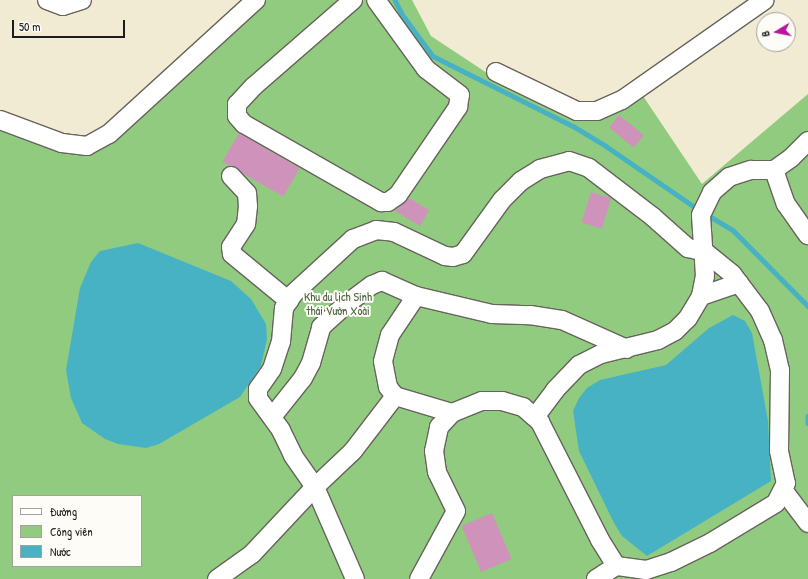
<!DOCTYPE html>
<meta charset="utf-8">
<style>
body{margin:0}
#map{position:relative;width:808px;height:579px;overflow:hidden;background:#f1ebd3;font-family:"Patrick Hand",sans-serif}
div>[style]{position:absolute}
.green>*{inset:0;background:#91cb7f}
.water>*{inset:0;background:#47b2c4}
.stream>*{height:4.5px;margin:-2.25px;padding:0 2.25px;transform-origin:2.25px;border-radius:2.25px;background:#47b2c4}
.building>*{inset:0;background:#cf92bb;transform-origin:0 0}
.roads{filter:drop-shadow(1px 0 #67645c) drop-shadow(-1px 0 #67645c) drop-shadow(0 1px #67645c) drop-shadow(0 -1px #67645c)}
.minor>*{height:18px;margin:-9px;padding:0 9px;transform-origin:9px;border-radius:9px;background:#fff}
span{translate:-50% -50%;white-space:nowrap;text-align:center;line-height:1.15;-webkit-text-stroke:4px #fdfcf7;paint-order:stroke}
.park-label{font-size:12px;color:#4b6244}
.legend{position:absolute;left:12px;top:495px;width:130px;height:72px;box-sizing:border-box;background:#fdfcf7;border:1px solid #a3a29f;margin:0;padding:5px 7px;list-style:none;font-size:12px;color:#1c1c1c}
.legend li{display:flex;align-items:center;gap:8px;height:20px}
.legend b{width:20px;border:1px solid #a3a29f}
.north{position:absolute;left:756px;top:12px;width:40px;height:40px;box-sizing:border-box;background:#fdfcf7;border:1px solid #a3a29f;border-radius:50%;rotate:260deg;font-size:11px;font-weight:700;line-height:16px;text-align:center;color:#1c1c1c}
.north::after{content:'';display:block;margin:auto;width:14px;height:18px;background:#b5179e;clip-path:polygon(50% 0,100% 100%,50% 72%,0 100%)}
.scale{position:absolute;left:12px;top:20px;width:113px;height:18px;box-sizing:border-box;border:2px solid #1c1c1c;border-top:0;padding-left:5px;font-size:12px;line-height:14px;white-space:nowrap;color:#1c1c1c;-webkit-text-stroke:3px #fdfcf7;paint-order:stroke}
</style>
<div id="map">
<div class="green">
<div style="clip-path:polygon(evenodd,264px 0,412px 0,431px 36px,490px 75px,554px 110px,577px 119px,641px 93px,702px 184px,808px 94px,808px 579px,0 579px,0 126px,88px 152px,264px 0,13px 496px,141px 496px,141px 566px,13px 566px,13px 496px)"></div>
</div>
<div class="water">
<div style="clip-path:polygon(138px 243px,231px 281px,251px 299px,266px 324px,267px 339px,261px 366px,240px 397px,159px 444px,146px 448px,118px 444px,105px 439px,82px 423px,71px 398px,66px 370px,80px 288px,91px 262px,100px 251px)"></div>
<div style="clip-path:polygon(733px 315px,745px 321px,752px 333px,768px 421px,771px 481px,647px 556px,622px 536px,614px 523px,579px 451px,573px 411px,579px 398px,587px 388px,600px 380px,666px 365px,709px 328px)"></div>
</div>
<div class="stream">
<div style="left:395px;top:0;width:16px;rotate:63deg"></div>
<div style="left:402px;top:14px;width:52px;rotate:53.6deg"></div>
<div style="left:433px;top:56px;width:157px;rotate:26.6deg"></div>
<div style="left:573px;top:126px;width:39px;rotate:31deg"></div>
<div style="left:606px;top:146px;width:113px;rotate:34.5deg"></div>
<div style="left:706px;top:214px;width:31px;rotate:31deg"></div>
<div style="left:733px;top:230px;width:107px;rotate:45.4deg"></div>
<div style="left:808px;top:416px;width:7px;rotate:90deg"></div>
</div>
<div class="building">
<div style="left:619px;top:115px;width:32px;height:16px;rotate:39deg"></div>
<div style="left:239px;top:133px;width:70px;height:33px;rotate:30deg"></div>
<div style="left:591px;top:192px;width:21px;height:32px;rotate:17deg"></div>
<div style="clip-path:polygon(409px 198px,429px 210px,420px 226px,395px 211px)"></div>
<div style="left:492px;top:513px;width:50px;height:33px;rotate:67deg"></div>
</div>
<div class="roads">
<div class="minor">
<div style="left:47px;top:0;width:17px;rotate:21deg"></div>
<div style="left:63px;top:6px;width:20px;rotate:-18deg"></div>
<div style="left:353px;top:0;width:131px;rotate:139deg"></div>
<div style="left:254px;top:86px;width:25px;rotate:133deg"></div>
<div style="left:237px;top:104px;width:12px;rotate:90deg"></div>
<div style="left:237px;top:116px;width:11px;rotate:49deg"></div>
<div style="left:244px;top:124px;width:158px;rotate:29.7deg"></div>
<div style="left:381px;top:202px;width:7px"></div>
<div style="left:388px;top:202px;width:12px;rotate:-35deg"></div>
<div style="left:398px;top:195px;width:107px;rotate:-55.7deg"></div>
<div style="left:458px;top:107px;width:12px;rotate:-81deg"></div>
<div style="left:460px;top:95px;width:43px;rotate:-142.6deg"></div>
<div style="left:426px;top:69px;width:85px;rotate:-125.9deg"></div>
<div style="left:496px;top:72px;width:90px;rotate:25.7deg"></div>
<div style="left:577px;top:111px;width:20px"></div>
<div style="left:597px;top:111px;width:27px;rotate:-24deg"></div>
<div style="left:622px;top:100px;width:174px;rotate:-35deg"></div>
<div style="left:0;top:120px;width:66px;rotate:20.4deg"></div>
<div style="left:62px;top:143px;width:25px;rotate:7deg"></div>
<div style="left:87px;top:146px;width:25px;rotate:-29deg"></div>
<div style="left:109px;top:134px;width:199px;rotate:-42.4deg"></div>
<div style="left:774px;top:170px;width:36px;rotate:71deg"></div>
<div style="left:786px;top:204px;width:38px;rotate:55deg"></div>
<div style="left:231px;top:176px;width:23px;rotate:47deg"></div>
<div style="left:247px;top:193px;width:13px;rotate:86deg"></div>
<div style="left:248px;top:206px;width:18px;rotate:96deg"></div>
<div style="left:246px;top:224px;width:27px;rotate:123deg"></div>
<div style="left:231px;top:247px;width:7px;rotate:82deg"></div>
<div style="left:232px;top:254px;width:74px;rotate:39.5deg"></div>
<div style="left:701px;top:296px;width:40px;rotate:-18.9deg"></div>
<div style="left:395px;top:396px;width:11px;rotate:-128deg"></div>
<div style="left:388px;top:387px;width:26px;rotate:-101deg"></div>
<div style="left:383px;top:361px;width:27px;rotate:-75deg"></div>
<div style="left:390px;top:335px;width:47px;rotate:-56.3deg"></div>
<div style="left:272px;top:417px;width:50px;rotate:-51.5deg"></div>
<div style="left:303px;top:378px;width:17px;rotate:-62deg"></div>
<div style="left:311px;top:363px;width:37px;rotate:-74deg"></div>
<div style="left:321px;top:327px;width:31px;rotate:-42deg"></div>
<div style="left:344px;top:306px;width:35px;rotate:-37deg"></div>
<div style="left:372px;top:285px;width:11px;rotate:-22deg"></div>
<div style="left:382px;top:281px;width:37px;rotate:24deg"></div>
<div style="left:416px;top:296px;width:78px;rotate:13.3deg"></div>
<div style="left:492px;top:314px;width:38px;rotate:2deg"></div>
<div style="left:530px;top:315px;width:32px;rotate:9deg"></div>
<div style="left:562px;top:320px;width:71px;rotate:24deg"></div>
<div style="left:535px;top:417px;width:34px;rotate:-53deg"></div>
<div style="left:555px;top:390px;width:35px;rotate:-46deg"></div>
<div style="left:579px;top:365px;width:25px;rotate:-27deg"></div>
<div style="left:601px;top:354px;width:59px;rotate:-13.8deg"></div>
<div style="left:658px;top:340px;width:19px;rotate:-28deg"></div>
<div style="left:675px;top:331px;width:18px;rotate:-45deg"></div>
<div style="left:688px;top:318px;width:26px;rotate:-59deg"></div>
<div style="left:701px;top:296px;width:20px;rotate:-79deg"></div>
<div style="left:705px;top:276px;width:61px;rotate:-93.8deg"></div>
<div style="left:701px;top:215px;width:25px;rotate:-64deg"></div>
<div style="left:712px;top:192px;width:23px;rotate:-41deg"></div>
<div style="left:729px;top:177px;width:23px;rotate:-18deg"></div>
<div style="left:751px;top:170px;width:23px"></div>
<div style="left:774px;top:170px;width:21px;rotate:-35deg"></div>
<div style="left:791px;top:158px;width:24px;rotate:-45deg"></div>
<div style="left:784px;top:491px;width:40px;rotate:53deg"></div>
<div style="left:217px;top:579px;width:43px;rotate:-35.5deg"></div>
<div style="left:252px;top:554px;width:92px;rotate:-46.8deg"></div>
<div style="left:315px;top:487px;width:39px;rotate:-125deg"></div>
<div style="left:293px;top:455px;width:28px;rotate:-116deg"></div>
<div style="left:281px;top:430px;width:39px;rotate:-126deg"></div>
<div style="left:258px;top:398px;width:9px;rotate:-90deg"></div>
<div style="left:258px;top:389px;width:24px;rotate:-55deg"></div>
<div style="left:272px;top:369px;width:28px;rotate:-72deg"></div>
<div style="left:281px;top:342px;width:34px;rotate:-85deg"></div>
<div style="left:284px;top:308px;width:18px;rotate:-56deg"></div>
<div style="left:294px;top:293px;width:80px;rotate:-42.5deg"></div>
<div style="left:353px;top:239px;width:25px;rotate:-21deg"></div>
<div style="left:376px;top:230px;width:18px;rotate:6deg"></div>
<div style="left:394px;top:232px;width:56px;rotate:25.2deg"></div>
<div style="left:445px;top:256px;width:8px;rotate:7deg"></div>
<div style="left:453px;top:257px;width:10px;rotate:-17deg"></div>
<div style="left:463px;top:254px;width:67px;rotate:-54.2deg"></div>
<div style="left:502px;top:200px;width:27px;rotate:-45deg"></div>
<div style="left:521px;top:181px;width:22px;rotate:-32deg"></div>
<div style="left:540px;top:169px;width:30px;rotate:-15deg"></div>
<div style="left:569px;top:161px;width:21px;rotate:19deg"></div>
<div style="left:589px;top:168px;width:81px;rotate:37.4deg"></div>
<div style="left:653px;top:217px;width:47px;rotate:41.5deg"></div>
<div style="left:688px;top:248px;width:17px;rotate:13deg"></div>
<div style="left:705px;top:252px;width:35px;rotate:39deg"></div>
<div style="left:732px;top:274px;width:46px;rotate:52.9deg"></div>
<div style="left:760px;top:311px;width:32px;rotate:66deg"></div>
<div style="left:773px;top:340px;width:31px;rotate:77deg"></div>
<div style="left:780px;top:370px;width:81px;rotate:90.7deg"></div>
<div style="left:779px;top:451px;width:33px;rotate:78deg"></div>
<div style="left:786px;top:483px;width:22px;rotate:117deg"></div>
<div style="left:776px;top:503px;width:77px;rotate:148.8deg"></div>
<div style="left:710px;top:543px;width:43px;rotate:154deg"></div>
<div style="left:671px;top:562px;width:26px;rotate:162deg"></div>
<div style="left:646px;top:570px;width:30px;rotate:-172deg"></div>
<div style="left:616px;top:566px;width:24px;rotate:147deg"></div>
<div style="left:355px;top:579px;width:100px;rotate:-113.5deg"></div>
<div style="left:315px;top:487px;width:52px;rotate:-43.5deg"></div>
<div style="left:353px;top:451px;width:69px;rotate:-52.6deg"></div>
<div style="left:395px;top:396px;width:59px;rotate:16.6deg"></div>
<div style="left:419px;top:579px;width:77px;rotate:-61.4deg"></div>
<div style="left:456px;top:511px;width:43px;rotate:-116deg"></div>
<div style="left:437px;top:472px;width:21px;rotate:-98deg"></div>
<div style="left:434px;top:451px;width:25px;rotate:-78deg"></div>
<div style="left:439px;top:427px;width:19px;rotate:-47deg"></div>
<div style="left:452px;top:413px;width:32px;rotate:-22deg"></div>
<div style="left:482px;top:401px;width:20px"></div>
<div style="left:502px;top:401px;width:22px;rotate:16deg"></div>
<div style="left:523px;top:407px;width:23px;rotate:41deg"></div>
<div style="left:540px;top:422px;width:132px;rotate:63deg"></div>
<div style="left:600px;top:540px;width:31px;rotate:58deg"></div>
</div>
</div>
<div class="park-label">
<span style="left:338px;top:304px">Khu du lịch Sinh<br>thái Vườn Xoài</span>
</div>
<ul class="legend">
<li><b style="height:5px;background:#fff"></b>Đường</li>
<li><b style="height:11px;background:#91cb7f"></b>Công viên</li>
<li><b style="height:11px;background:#47b2c4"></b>Nước</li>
</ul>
<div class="north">B</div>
<div class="scale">50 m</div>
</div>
